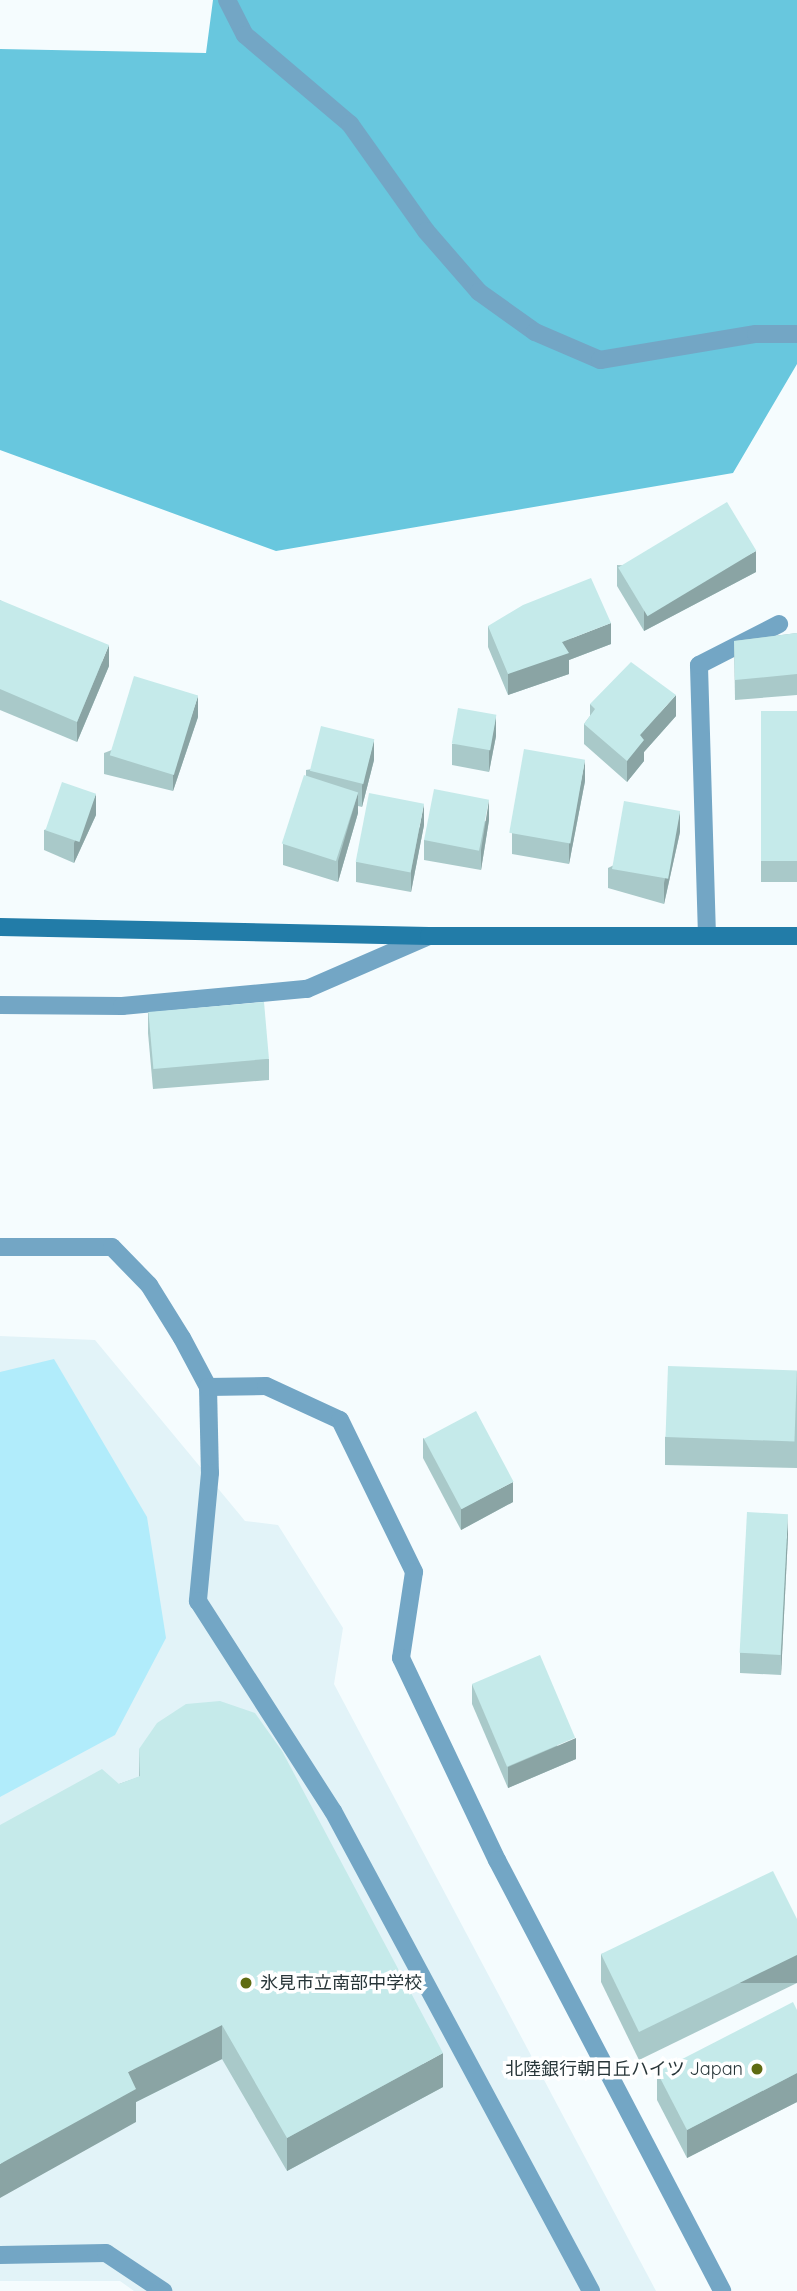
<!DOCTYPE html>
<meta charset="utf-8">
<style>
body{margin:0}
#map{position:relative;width:797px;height:2291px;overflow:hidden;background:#f5fcfe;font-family:Quicksand,"Noto Sans JP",sans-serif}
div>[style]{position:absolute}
.built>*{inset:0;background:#e2f3f8}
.green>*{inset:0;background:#b1ecfb}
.forest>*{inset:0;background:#68c7de}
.street>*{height:18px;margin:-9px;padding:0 9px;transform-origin:9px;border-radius:9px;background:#73a6c5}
.secondary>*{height:18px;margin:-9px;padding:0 9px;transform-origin:9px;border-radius:9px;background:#227ca8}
.wall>*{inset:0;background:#a9c9c9;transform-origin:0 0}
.shaded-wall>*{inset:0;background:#8aa4a4;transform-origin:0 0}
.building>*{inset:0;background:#c5eaea;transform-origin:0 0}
.dots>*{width:19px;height:19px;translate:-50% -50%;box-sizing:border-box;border:4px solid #fff;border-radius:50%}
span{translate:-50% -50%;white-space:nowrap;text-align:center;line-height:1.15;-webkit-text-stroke:7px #fff;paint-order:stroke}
.poi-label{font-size:18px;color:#283639}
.left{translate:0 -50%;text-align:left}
.right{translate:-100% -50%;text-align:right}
</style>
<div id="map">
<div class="built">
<div style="clip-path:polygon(0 1336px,95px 1340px,245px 1521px,278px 1525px,343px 1628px,334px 1684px,656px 2291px,134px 2291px,120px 2281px,0 2281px)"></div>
</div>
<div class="green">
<div style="clip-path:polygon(54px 1359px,147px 1517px,166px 1638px,115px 1735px,0 1797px,0 1372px)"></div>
</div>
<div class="forest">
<div style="clip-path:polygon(213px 0,797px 0,797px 364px,733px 473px,276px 551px,0 450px,0 49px,206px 53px)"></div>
</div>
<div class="street">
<div style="left:227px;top:0;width:39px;rotate:63deg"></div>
<div style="left:245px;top:35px;width:138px;rotate:40.3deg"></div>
<div style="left:350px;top:124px;width:131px;rotate:54.6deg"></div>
<div style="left:426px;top:231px;width:81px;rotate:49deg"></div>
<div style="left:479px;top:292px;width:69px;rotate:35.5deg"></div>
<div style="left:535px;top:332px;width:71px;rotate:23.3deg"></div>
<div style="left:600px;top:360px;width:158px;rotate:-9.5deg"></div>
<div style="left:756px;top:334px;width:41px"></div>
<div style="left:707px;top:936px;width:271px;rotate:-91.7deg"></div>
<div style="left:699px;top:665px;width:90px;rotate:-27.1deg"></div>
<div style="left:0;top:1005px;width:122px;rotate:0.5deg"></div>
<div style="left:122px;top:1006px;width:186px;rotate:-5.3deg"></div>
<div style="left:307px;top:989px;width:133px;rotate:-23.5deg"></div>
<div style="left:0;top:1247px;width:112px"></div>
<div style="left:112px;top:1247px;width:53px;rotate:45.8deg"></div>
<div style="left:149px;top:1285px;width:62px;rotate:58.1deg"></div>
<div style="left:182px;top:1338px;width:55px;rotate:62deg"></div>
<div style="left:208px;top:1387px;width:86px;rotate:88.7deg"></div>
<div style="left:210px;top:1473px;width:129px;rotate:95.4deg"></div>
<div style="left:198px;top:1601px;width:250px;rotate:57.3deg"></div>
<div style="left:333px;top:1811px;width:545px;rotate:61.74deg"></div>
<div style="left:208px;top:1387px;width:58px;rotate:-1deg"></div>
<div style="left:266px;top:1386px;width:81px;rotate:24.7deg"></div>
<div style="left:340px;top:1420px;width:169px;rotate:64deg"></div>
<div style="left:414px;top:1572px;width:87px;rotate:98.6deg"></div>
<div style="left:401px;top:1658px;width:224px;rotate:64.6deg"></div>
<div style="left:497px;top:1860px;width:486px;rotate:62.4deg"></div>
<div style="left:0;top:2255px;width:106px;rotate:-1.1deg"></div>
<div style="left:106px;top:2253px;width:69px;rotate:33.7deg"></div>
</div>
<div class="secondary">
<div style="left:0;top:927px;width:429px;rotate:1.2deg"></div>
<div style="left:429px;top:936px;width:368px"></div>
</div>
<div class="wall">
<div style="clip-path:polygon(617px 565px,756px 572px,644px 631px,617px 586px)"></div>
<div style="clip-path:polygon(0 600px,109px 666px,77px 742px,0 710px)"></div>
<div style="clip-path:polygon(488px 626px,611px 644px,569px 660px,569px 674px,508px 695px,488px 647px)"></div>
<div style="clip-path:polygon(797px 633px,797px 695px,735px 700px,734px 641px)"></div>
<div style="clip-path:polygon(590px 704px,676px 716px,644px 752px,644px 761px,627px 782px,584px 744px,584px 724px,590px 716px)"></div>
<div style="left:797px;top:711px;width:171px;height:36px;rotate:90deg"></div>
<div style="clip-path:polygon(198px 717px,173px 791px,104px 774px,104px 753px)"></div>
<div style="clip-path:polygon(496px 736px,489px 772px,452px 765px,452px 744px)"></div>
<div style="clip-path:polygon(374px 760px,362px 807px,358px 806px,358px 813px,338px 882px,283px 865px,283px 844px,306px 776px,306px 770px)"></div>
<div style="clip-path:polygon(585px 781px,569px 864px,512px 854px,512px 833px)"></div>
<div style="clip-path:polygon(96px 815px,74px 863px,44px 850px,44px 830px)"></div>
<div style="clip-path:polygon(489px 820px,481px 870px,424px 860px,424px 840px)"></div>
<div style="clip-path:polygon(424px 825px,411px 892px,356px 882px,356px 862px)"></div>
<div style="clip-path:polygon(680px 832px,664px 904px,608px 888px,608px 868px)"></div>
<div style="clip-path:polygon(148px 1012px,269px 1059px,269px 1080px,153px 1089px,148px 1033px)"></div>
<div style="clip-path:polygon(797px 1371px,797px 1468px,665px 1465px,665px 1437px)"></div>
<div style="clip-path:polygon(423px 1438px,513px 1502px,461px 1530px,423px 1458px)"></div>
<div style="clip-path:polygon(788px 1535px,781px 1675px,740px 1673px,740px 1653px)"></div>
<div style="clip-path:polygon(472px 1684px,576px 1759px,508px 1788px,472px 1704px)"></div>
<div style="clip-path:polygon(139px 1749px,443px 2087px,287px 2171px,222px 2059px,136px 2102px,136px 2122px,119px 1784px,139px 1777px)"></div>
<div style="clip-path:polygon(797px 1919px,797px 1983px,639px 2060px,601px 1982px,601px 1954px)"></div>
<div style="clip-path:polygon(797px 2010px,797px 2102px,687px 2158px,657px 2100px,657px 2072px)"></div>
</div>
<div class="shaded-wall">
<div style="clip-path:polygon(756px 551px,756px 572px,644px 631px,644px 610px)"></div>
<div style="clip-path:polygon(611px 623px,611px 644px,569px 660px,569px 674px,508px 695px,508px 674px,562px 642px)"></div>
<div style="clip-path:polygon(109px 645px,109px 666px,77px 742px,77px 722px)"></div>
<div style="clip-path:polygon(676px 695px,676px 716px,644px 752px,644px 761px,627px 782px,627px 761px,640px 735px)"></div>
<div style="clip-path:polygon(198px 696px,198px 717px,173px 791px,173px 771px)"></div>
<div style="clip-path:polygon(496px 715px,496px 736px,489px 772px,489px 752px)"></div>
<div style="clip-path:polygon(374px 739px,374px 760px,362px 807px,362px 786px)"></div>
<div style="clip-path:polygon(585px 760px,585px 781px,569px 864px,569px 844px)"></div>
<div style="clip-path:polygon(358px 793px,358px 813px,338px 882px,338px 861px)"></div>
<div style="clip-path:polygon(96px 794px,96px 815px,74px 863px,74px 843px)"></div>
<div style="clip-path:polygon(489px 800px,489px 820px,481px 870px,481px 850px)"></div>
<div style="clip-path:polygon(424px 804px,424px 825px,411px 892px,411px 871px)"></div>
<div style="clip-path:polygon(680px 811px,680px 832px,664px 904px,664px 883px)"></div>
<div style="clip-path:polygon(513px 1482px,513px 1502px,461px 1530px,461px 1509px)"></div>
<div style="clip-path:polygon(788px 1514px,788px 1535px,781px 1675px,781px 1655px)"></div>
<div style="clip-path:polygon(576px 1738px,576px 1759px,508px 1788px,508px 1767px)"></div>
<div style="left:797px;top:1955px;width:28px;height:176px;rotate:90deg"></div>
<div style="clip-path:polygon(222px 2025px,222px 2059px,136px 2102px,136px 2122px,0 2198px,0 2164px,128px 2072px)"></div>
<div style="clip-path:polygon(443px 2053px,443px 2087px,287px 2171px,287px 2138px)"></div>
<div style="clip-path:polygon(797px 2073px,797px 2102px,687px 2158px,687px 2130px)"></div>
</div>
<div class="building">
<div style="left:727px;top:502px;width:57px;height:127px;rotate:59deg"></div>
<div style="clip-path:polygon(591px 578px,611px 623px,562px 642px,569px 653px,508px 674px,488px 626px,523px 605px)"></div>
<div style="clip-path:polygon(0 600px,109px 645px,77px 722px,0 689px)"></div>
<div style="clip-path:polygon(797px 633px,797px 674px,735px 680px,734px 641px)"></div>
<div style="clip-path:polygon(631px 662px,676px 695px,640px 735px,644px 740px,627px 761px,584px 724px,595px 709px,590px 704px)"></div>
<div style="left:134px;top:676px;width:67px;height:83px;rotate:17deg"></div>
<div style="left:458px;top:708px;width:39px;height:36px;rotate:10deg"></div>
<div style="left:797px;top:711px;width:150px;height:36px;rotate:90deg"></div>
<div style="left:321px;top:726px;width:55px;height:46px;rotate:14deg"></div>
<div style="left:524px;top:749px;width:62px;height:85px;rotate:10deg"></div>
<div style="left:304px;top:775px;width:57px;height:72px;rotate:18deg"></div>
<div style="left:62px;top:782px;width:36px;height:51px;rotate:19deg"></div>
<div style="left:434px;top:789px;width:56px;height:52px;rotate:11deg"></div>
<div style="left:369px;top:793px;width:56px;height:70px;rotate:11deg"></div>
<div style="left:624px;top:801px;width:57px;height:69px;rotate:10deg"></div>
<div style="left:264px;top:1002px;width:57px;height:116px;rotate:85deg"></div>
<div style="left:668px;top:1366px;width:129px;height:71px;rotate:2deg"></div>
<div style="left:476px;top:1411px;width:80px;height:59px;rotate:62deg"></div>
<div style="left:747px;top:1512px;width:41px;height:141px;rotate:3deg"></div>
<div style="left:540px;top:1655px;width:90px;height:74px;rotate:67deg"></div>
<div style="clip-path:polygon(220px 1701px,255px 1713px,282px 1751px,443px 2053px,287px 2138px,222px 2025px,128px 2072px,136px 2089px,0 2164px,0 1825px,102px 1769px,119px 1784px,140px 1776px,139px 1749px,157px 1723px,186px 1704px)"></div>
<div style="clip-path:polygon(773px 1871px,797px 1919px,797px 1955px,639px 2032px,601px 1954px)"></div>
<div style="clip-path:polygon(793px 2002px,797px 2010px,797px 2073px,687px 2130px,657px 2072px)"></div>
</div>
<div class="dots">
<div style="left:246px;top:1983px;background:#5f6b12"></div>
<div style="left:757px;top:2069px;background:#5f6b12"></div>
</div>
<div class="poi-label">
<span class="left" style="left:260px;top:1983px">氷見市立南部中学校</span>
<span class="right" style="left:743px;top:2069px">北陸銀行朝日丘ハイツ Japan</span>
</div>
</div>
